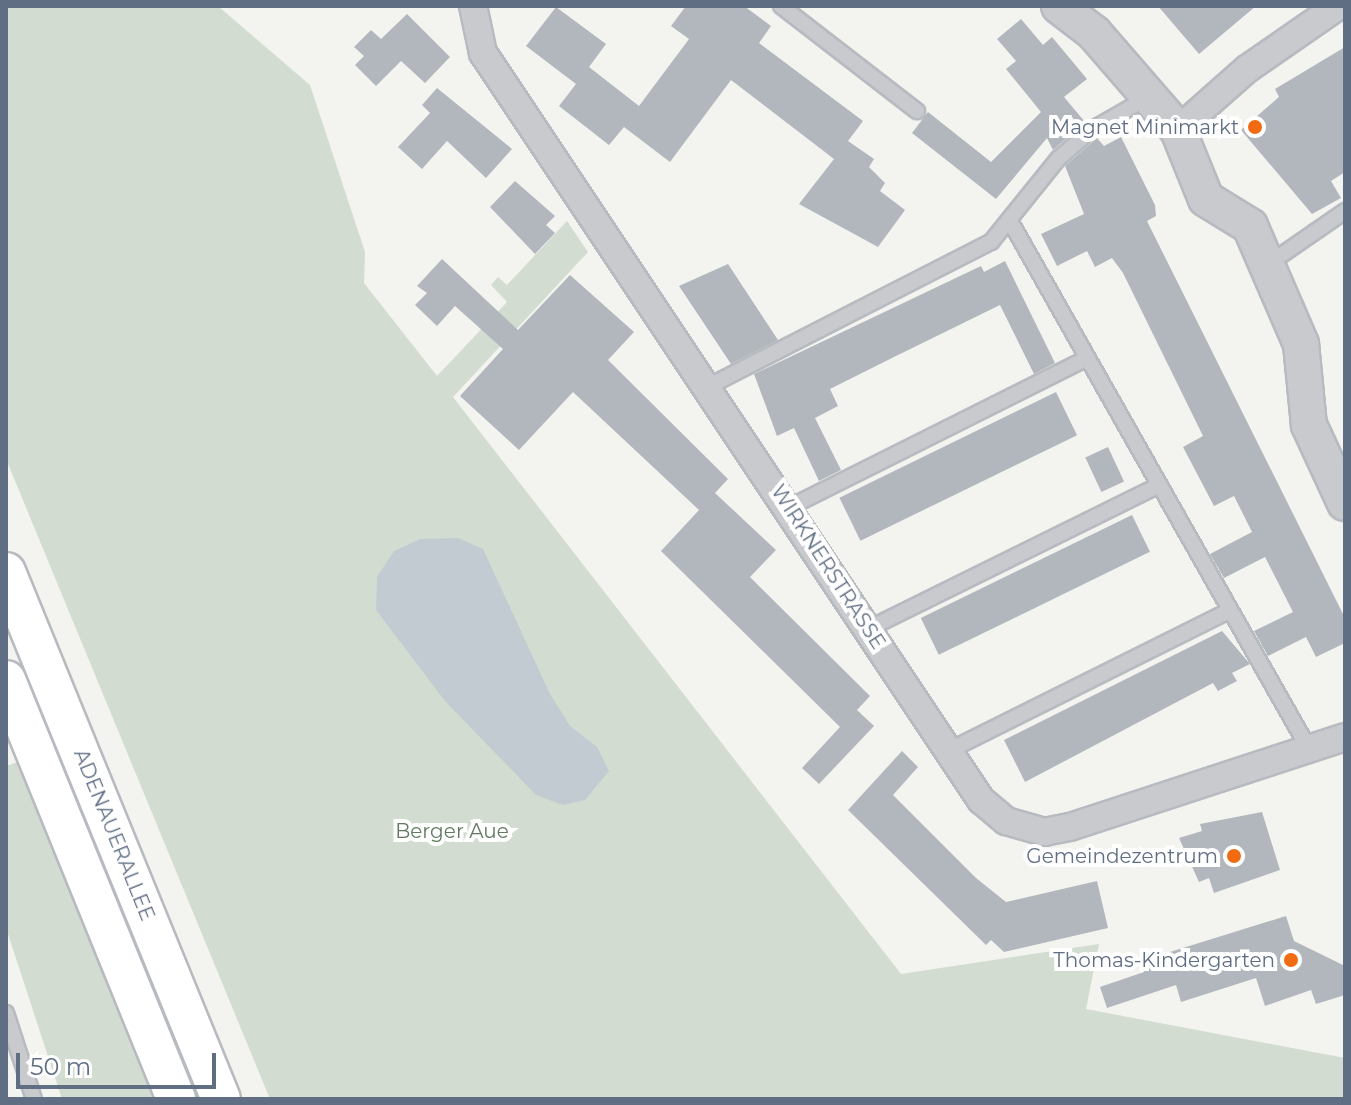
<!DOCTYPE html>
<style>
body{margin:0}
#map{position:relative;width:1351px;height:1105px;overflow:hidden;background:#f3f4ef;font-family:Montserrat,sans-serif}
div>[style]{position:absolute}
.green>*{inset:0;background:#d3dcd0}
.water>*{inset:0;background:#c2cbd1}
.building>*{inset:0;background:#b2b7bd;transform-origin:0 0}
.roads{filter:drop-shadow(2px 0 #b7bbc0) drop-shadow(-2px 0 #b7bbc0) drop-shadow(0 2px #b7bbc0) drop-shadow(0 -2px #b7bbc0)}
.service>*{height:14px;margin:-7px;padding:0 7px;transform-origin:7px;border-radius:7px;background:#c8cace}
.minor>*{height:26px;margin:-13px;padding:0 13px;transform-origin:13px;border-radius:13px;background:#c8cace}
.tertiary>*{height:34px;margin:-17px;padding:0 17px;transform-origin:17px;border-radius:17px;background:#c8cace}
.secondary>*{height:38px;margin:-19px;padding:0 19px;transform-origin:19px;border-radius:19px;background:#fff}
.dots>*{width:22px;height:22px;translate:-50% -50%;box-sizing:border-box;border:4px solid #fff;border-radius:50%}
span{translate:-50% -50%;white-space:nowrap;text-align:center;line-height:1.15;-webkit-text-stroke:8px #fff;paint-order:stroke}
.poi-label{font-size:20px;color:#606e83}
.right{translate:-100% -50%;text-align:right}
.street-label{font-size:20px;color:#606e83}
.park-label{font-size:20px;color:#617a60}
.frame{position:absolute;inset:0;border:8px solid #606e83;pointer-events:none}
.scale{position:absolute;left:16px;top:1053px;width:200px;height:36px;box-sizing:border-box;border:4px solid #606e83;border-top:0;padding-left:10px;font-size:24px;line-height:28px;white-space:nowrap;color:#606e83;-webkit-text-stroke:6px #fff;paint-order:stroke}
</style>
<div id="map">
<div class="green">
<div style="clip-path:polygon(6px 6px,218px 6px,310px 85px,365px 252px,364px 283px,437px 376px,507px 302px,491px 285px,498px 277px,507px 285px,567px 221px,588px 252px,453px 397px,901px 974px,1099px 944px,1086px 1009px,1345px 1058px,1345px 1099px,270px 1099px,6px 459px)"></div>
<div style="clip-path:polygon(21px 761px,153px 1099px,62px 1099px,6px 928px,6px 766px)"></div>
</div>
<div class="water">
<div style="clip-path:polygon(458px 538px,483px 549px,550px 694px,570px 726px,597px 747px,609px 771px,585px 800px,563px 805px,536px 795px,445px 701px,376px 610px,377px 577px,394px 551px,420px 539px)"></div>
</div>
<div class="building">
<div style="clip-path:polygon(686px 6px,744px 6px,771px 26px,759px 43px,863px 121px,848px 141px,874px 159px,869px 167px,885px 183px,880px 191px,905px 210px,878px 247px,799px 204px,834px 159px,731px 80px,670px 162px,624px 127px,609px 145px,559px 106px,576px 84px,526px 46px,556px 7px,606px 44px,589px 67px,639px 106px,689px 39px,671px 26px)"></div>
<div style="clip-path:polygon(1158px 6px,1256px 6px,1199px 54px)"></div>
<div style="clip-path:polygon(407px 14px,450px 57px,425px 83px,401px 61px,376px 86px,355px 65px,364px 56px,354px 47px,371px 30px,381px 39px)"></div>
<div style="clip-path:polygon(1021px 19px,1043px 45px,1052px 37px,1087px 79px,1064px 97px,1085px 122px,1053px 150px,1047px 138px,996px 199px,912px 133px,928px 112px,991px 162px,1041px 112px,1006px 69px,1016px 61px,997px 39px)"></div>
<div style="clip-path:polygon(1345px 47px,1345px 172px,1331px 181px,1341px 198px,1312px 214px,1241px 130px,1279px 97px,1275px 89px)"></div>
<div style="clip-path:polygon(437px 88px,512px 149px,486px 178px,447px 141px,422px 169px,398px 147px,430px 113px,422px 105px)"></div>
<div style="clip-path:polygon(1121px 137px,1155px 205px,1156px 216px,1147px 221px,1345px 618px,1345px 643px,1316px 657px,1306px 637px,1268px 656px,1254px 631px,1293px 612px,1265px 557px,1224px 578px,1210px 554px,1252px 532px,1234px 496px,1214px 506px,1183px 447px,1203px 436px,1123px 273px,1112px 258px,1095px 267px,1087px 251px,1057px 266px,1041px 234px,1084px 214px,1065px 166px,1097px 138px,1104px 146px)"></div>
<div style="clip-path:polygon(515px 181px,555px 216px,546px 225px,555px 233px,535px 254px,490px 207px)"></div>
<div style="clip-path:polygon(442px 259px,518px 330px,570px 275px,634px 332px,608px 360px,728px 479px,715px 493px,776px 550px,750px 577px,870px 696px,857px 710px,874px 726px,819px 784px,802px 768px,840px 727px,661px 551px,699px 510px,573px 392px,519px 450px,460px 396px,503px 349px,455px 306px,437px 326px,415px 305px,427px 293px,417px 286px)"></div>
<div style="clip-path:polygon(1005px 261px,1055px 363px,1034px 374px,1000px 305px,896px 356px,830px 389px,838px 406px,815px 418px,841px 470px,819px 481px,794px 428px,777px 436px,754px 374px,981px 266px,984px 272px)"></div>
<div style="clip-path:polygon(728px 264px,778px 340px,731px 364px,679px 286px)"></div>
<div style="left:1056px;top:392px;width:48px;height:241px;rotate:64deg"></div>
<div style="left:1108px;top:447px;width:38px;height:25px;rotate:65deg"></div>
<div style="left:1132px;top:515px;width:41px;height:235px;rotate:64deg"></div>
<div style="clip-path:polygon(1222px 631px,1250px 664px,1232px 673px,1237px 681px,1218px 691px,1213px 683px,1025px 782px,1004px 740px)"></div>
<div style="clip-path:polygon(902px 751px,918px 767px,893px 795px,976px 878px,1006px 902px,1097px 881px,1108px 928px,1004px 952px,991px 940px,986px 945px,848px 810px)"></div>
<div style="clip-path:polygon(1262px 812px,1280px 870px,1214px 893px,1209px 878px,1199px 882px,1179px 838px,1202px 831px,1200px 824px)"></div>
<div style="clip-path:polygon(1286px 916px,1294px 941px,1345px 966px,1345px 995px,1316px 1004px,1311px 990px,1265px 1006px,1256px 978px,1181px 1002px,1176px 985px,1107px 1008px,1100px 987px,1144px 972px,1141px 961px)"></div>
</div>
<div class="roads">
<div class="service">
<div style="left:781px;top:6px;width:172px;rotate:37.7deg"></div>
<div style="left:1010px;top:221px;width:607px;rotate:60.48deg"></div>
<div style="left:1267px;top:265px;width:95px;rotate:-34.7deg"></div>
<div style="left:709px;top:386px;width:317px;rotate:-27.1deg"></div>
<div style="left:991px;top:242px;width:107px;rotate:-51.1deg"></div>
<div style="left:1058px;top:159px;width:44px;rotate:-41.3deg"></div>
<div style="left:1091px;top:130px;width:64px;rotate:-29.7deg"></div>
<div style="left:790px;top:507px;width:331px;rotate:-26.6deg"></div>
<div style="left:868px;top:629px;width:320px;rotate:-26.3deg"></div>
<div style="left:948px;top:751px;width:314px;rotate:-26.5deg"></div>
<div style="left:6px;top:1013px;width:90px;rotate:72deg"></div>
</div>
<div class="minor">
<div style="left:473px;top:6px;width:48px;rotate:78deg"></div>
<div style="left:483px;top:53px;width:898px;rotate:56.31deg"></div>
<div style="left:981px;top:800px;width:33px;rotate:40deg"></div>
<div style="left:1006px;top:821px;width:40px;rotate:16deg"></div>
<div style="left:1044px;top:832px;width:26px;rotate:-11deg"></div>
<div style="left:1070px;top:827px;width:289px;rotate:-18.1deg"></div>
<div style="left:1178px;top:130px;width:92px;rotate:-41.5deg"></div>
<div style="left:1247px;top:69px;width:111px;rotate:-34.7deg"></div>
</div>
<div class="tertiary">
<div style="left:1059px;top:6px;width:44px;rotate:37.6deg"></div>
<div style="left:1094px;top:33px;width:128px;rotate:49.1deg"></div>
<div style="left:1178px;top:130px;width:74px;rotate:67.9deg"></div>
<div style="left:1206px;top:199px;width:52px;rotate:31.5deg"></div>
<div style="left:1250px;top:226px;width:129px;rotate:66.6deg"></div>
<div style="left:1301px;top:344px;width:81px;rotate:84.4deg"></div>
<div style="left:1309px;top:425px;width:86px;rotate:65.2deg"></div>
</div>
<div class="secondary">
<div style="left:6px;top:572px;width:569px;rotate:67.81deg"></div>
<div style="left:6px;top:680px;width:452px;rotate:67.9deg"></div>
</div>
</div>
<div class="dots">
<div style="left:1255px;top:127px;background:#f26a12"></div>
<div style="left:1234px;top:856px;background:#f26a12"></div>
<div style="left:1291px;top:960px;background:#f26a12"></div>
</div>
<div class="poi-label">
<span class="right" style="left:1239px;top:127px">Magnet Minimarkt</span>
<span class="right" style="left:1218px;top:856px">Gemeindezentrum</span>
<span class="right" style="left:1275px;top:960px">Thomas-Kindergarten</span>
</div>
<div class="street-label">
<span style="left:828px;top:567px;rotate:57deg">WIRKNERSTRASSE</span>
<span style="left:114px;top:835px;rotate:68deg">ADENAUERALLEE</span>
</div>
<div class="park-label">
<span style="left:452px;top:831px">Berger Aue</span>
</div>
<div class="frame"></div>
<div class="scale">50 m</div>
</div>
